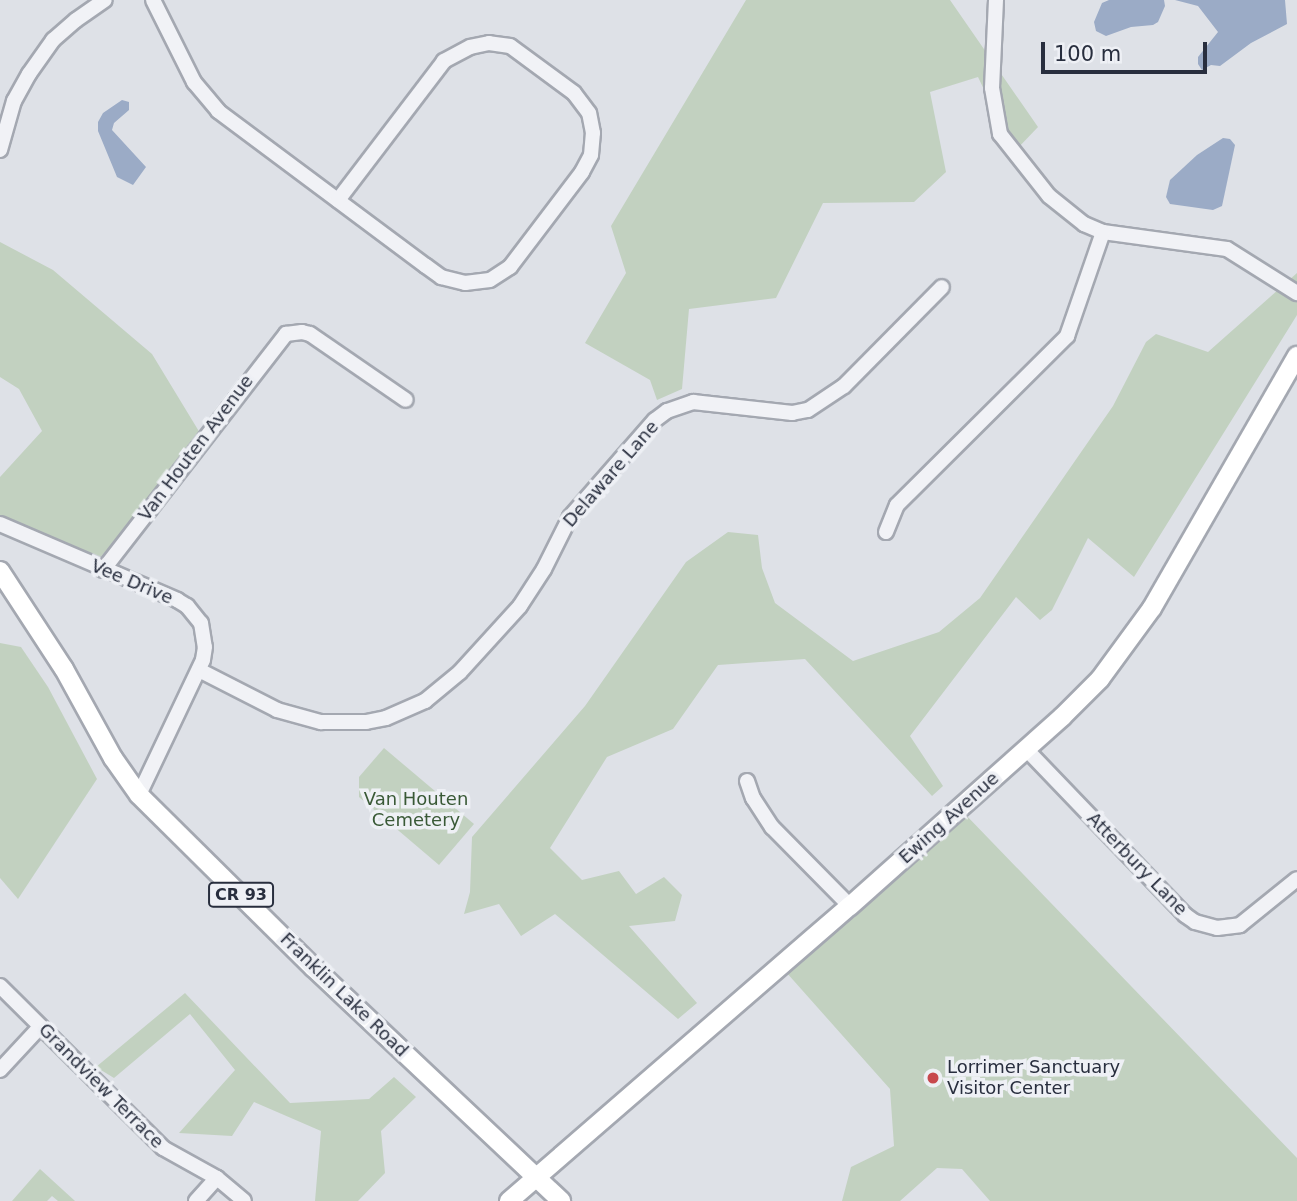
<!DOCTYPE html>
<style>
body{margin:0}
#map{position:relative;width:1297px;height:1201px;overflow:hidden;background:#dee1e7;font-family:"DejaVu Sans",sans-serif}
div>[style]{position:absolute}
.green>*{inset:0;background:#c2d1c0}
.water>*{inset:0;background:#9babc6}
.roads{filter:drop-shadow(2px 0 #a4a8b1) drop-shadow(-2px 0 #a4a8b1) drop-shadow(0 2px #a4a8b1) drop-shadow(0 -2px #a4a8b1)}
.minor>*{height:14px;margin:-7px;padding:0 7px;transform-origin:7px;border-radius:7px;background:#f1f2f6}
.major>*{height:18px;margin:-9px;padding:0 9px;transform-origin:9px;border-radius:9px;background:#fff}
.dots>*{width:19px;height:19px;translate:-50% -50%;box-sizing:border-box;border:4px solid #eef0f5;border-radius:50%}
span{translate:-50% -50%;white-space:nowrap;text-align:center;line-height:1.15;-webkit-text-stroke:7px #eef0f5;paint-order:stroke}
.shield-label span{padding:2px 5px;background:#eef0f5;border:2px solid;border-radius:5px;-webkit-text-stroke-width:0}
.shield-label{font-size:16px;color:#282e3e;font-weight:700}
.street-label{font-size:18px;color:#282e3e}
.park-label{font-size:18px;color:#395936}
.poi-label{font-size:18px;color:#282e3e}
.left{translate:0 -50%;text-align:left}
.scale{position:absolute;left:1041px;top:42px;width:166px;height:32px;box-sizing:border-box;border:4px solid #282e3e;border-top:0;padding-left:9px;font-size:21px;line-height:24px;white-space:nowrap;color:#282e3e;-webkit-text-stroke:5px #eef0f5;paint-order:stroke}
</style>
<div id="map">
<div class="green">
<div style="clip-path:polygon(746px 0,950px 0,1038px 127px,1014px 152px,978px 77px,930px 92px,946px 172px,914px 202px,823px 203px,776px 298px,689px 309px,682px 389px,657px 400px,650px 380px,585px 343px,626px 273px,611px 226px)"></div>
<div style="clip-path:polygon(0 242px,53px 270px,152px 354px,203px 438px,98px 560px,0 516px,0 477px,42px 431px,19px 389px,0 377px)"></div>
<div style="clip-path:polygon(1297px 273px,1297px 315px,1134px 577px,1088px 538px,1052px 610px,1040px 620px,1016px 597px,910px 736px,943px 786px,932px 796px,805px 659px,718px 665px,673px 729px,607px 757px,550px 848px,582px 880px,619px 871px,636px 894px,664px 877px,682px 895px,675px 921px,629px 926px,697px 1003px,678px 1019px,555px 914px,521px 936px,499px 904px,464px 914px,470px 892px,472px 837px,585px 706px,686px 562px,728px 532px,758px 535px,762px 568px,775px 603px,853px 661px,939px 632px,980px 598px,1113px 406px,1146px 342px,1156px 334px,1208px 352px)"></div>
<div style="clip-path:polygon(0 643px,21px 647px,48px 687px,97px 779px,18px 899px,0 878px)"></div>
<div style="clip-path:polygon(384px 748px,474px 824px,439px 865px,359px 797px,359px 777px)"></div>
<div style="clip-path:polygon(964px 813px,1297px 1158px,1297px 1201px,990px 1201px,962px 1169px,937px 1168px,900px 1201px,842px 1201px,851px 1167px,894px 1146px,890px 1089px,786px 972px)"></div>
<div style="clip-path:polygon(185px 993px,290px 1103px,369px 1099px,394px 1077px,416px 1097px,381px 1131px,385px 1173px,358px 1201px,315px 1201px,321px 1131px,254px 1102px,232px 1136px,179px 1133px,235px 1070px,190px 1014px,114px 1078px,96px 1067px)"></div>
<div style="clip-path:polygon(40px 1169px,75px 1201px,58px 1201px,52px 1196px,47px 1201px,12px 1201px)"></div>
</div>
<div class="water">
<div style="clip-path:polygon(1109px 0,1164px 0,1165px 6px,1158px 22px,1153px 25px,1131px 27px,1106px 36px,1096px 31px,1094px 22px,1102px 3px)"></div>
<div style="clip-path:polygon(1175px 0,1285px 0,1287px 24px,1251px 43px,1220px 66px,1211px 65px,1202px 70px,1198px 64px,1198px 57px,1218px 32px,1198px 6px)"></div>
<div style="clip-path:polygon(122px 100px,129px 102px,129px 110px,114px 123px,112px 130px,146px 167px,133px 185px,117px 177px,98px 131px,98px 122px,103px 113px)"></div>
<div style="clip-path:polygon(1223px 138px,1230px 139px,1235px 145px,1222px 206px,1213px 210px,1170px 204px,1166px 197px,1170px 180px,1197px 155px)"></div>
</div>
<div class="roads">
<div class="minor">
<div style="left:153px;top:0;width:92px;rotate:63.4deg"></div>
<div style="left:194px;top:82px;width:38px;rotate:50deg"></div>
<div style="left:218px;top:111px;width:259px;rotate:36.7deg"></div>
<div style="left:426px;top:266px;width:19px;rotate:36deg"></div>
<div style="left:441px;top:277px;width:25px;rotate:14deg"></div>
<div style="left:465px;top:283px;width:25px;rotate:-7deg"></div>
<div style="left:490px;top:280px;width:24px;rotate:-33deg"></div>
<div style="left:510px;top:267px;width:119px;rotate:-52.8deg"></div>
<div style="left:582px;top:172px;width:19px;rotate:-62deg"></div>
<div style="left:591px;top:155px;width:22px;rotate:-85deg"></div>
<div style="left:593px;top:133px;width:20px;rotate:-101deg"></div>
<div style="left:589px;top:113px;width:25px;rotate:-127deg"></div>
<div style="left:574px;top:93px;width:79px;rotate:-143.7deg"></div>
<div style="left:510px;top:46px;width:21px;rotate:-172deg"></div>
<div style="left:489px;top:43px;width:19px;rotate:168deg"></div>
<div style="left:470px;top:47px;width:30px;rotate:152deg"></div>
<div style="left:444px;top:61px;width:175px;rotate:127.3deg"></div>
<div style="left:996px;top:0;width:88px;rotate:92.6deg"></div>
<div style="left:992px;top:88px;width:47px;rotate:80.1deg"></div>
<div style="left:1000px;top:134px;width:79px;rotate:51.7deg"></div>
<div style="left:1049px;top:196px;width:45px;rotate:38.7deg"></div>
<div style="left:1084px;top:224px;width:21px;rotate:23deg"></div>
<div style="left:1103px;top:232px;width:125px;rotate:7.8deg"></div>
<div style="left:1227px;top:249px;width:83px;rotate:32.2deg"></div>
<div style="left:0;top:150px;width:51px;rotate:-74.1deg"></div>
<div style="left:14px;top:101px;width:31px;rotate:-61deg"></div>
<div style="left:29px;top:74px;width:42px;rotate:-54.8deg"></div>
<div style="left:53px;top:40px;width:30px;rotate:-41deg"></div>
<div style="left:76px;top:20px;width:35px;rotate:-35deg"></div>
<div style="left:0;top:524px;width:193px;rotate:23.2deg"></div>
<div style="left:177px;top:600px;width:12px;rotate:31deg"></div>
<div style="left:187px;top:606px;width:22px;rotate:51deg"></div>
<div style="left:201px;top:623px;width:24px;rotate:81deg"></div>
<div style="left:205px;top:647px;width:13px;rotate:99deg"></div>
<div style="left:203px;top:660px;width:149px;rotate:115.4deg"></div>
<div style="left:886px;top:532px;width:29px;rotate:-68deg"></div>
<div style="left:897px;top:505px;width:240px;rotate:-44.8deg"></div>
<div style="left:1067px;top:336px;width:110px;rotate:-70.9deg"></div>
<div style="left:103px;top:570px;width:299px;rotate:-52.2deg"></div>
<div style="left:286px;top:334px;width:16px;rotate:-7deg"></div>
<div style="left:302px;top:332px;width:8px;rotate:14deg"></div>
<div style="left:310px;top:334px;width:116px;rotate:34.5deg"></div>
<div style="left:199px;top:670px;width:88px;rotate:27.1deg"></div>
<div style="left:277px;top:710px;width:46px;rotate:15.3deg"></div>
<div style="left:321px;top:722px;width:45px"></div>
<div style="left:366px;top:722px;width:20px;rotate:-11deg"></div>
<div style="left:386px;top:718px;width:43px;rotate:-23.6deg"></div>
<div style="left:425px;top:701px;width:45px;rotate:-39.6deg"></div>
<div style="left:460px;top:672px;width:89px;rotate:-47.7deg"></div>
<div style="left:520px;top:606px;width:44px;rotate:-57deg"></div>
<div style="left:544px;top:569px;width:58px;rotate:-63.4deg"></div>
<div style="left:570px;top:517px;width:129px;rotate:-48.8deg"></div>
<div style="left:655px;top:420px;width:15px;rotate:-37deg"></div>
<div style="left:667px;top:411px;width:28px;rotate:-19deg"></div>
<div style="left:693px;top:402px;width:100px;rotate:6.3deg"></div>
<div style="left:792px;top:413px;width:16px;rotate:-11deg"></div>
<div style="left:808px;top:410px;width:43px;rotate:-33.7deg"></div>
<div style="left:844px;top:386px;width:139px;rotate:-45.3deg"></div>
<div style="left:1026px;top:749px;width:230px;rotate:46.2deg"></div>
<div style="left:1185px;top:915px;width:12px;rotate:35deg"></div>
<div style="left:1195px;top:922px;width:23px;rotate:15deg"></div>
<div style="left:1217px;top:928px;width:23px;rotate:-7deg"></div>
<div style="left:1240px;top:925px;width:73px;rotate:-38.9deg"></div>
<div style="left:747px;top:781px;width:18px;rotate:71deg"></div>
<div style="left:753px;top:798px;width:35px;rotate:57deg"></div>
<div style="left:772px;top:827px;width:111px;rotate:45.4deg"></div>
<div style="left:0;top:986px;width:230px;rotate:44.8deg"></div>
<div style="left:163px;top:1148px;width:62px;rotate:29.1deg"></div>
<div style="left:217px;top:1178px;width:35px;rotate:40deg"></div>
<div style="left:0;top:1070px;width:59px;rotate:-47.1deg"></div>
<div style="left:196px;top:1201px;width:31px;rotate:-48deg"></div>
</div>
<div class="major">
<div style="left:0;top:571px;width:117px;rotate:56.9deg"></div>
<div style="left:64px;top:669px;width:102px;rotate:61.2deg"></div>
<div style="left:113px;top:758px;width:45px;rotate:54.9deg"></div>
<div style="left:139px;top:795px;width:245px;rotate:44.7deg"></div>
<div style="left:313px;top:967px;width:341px;rotate:43.3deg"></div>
<div style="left:509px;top:1201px;width:451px;rotate:-40.9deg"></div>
<div style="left:850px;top:906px;width:284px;rotate:-41.7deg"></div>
<div style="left:1062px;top:717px;width:54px;rotate:-45deg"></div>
<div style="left:1100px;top:679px;width:88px;rotate:-53.8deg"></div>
<div style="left:1152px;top:608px;width:291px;rotate:-60.1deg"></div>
</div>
</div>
<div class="dots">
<div style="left:933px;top:1078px;background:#c8484d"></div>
</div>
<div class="shield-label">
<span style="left:241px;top:895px">CR 93</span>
</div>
<div class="street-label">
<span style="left:196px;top:448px;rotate:-53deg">Van Houten Avenue</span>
<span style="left:611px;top:474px;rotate:-49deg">Delaware Lane</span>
<span style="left:132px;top:582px;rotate:23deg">Vee Drive</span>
<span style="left:949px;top:818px;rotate:-42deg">Ewing Avenue</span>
<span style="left:1137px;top:864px;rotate:46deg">Atterbury Lane</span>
<span style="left:344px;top:995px;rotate:44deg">Franklin Lake Road</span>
<span style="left:101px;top:1086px;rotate:45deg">Grandview Terrace</span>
</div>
<div class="park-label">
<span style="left:416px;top:810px">Van Houten<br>Cemetery</span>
</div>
<div class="poi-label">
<span class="left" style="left:947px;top:1078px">Lorrimer Sanctuary<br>Visitor Center</span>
</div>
<div class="scale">100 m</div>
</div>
